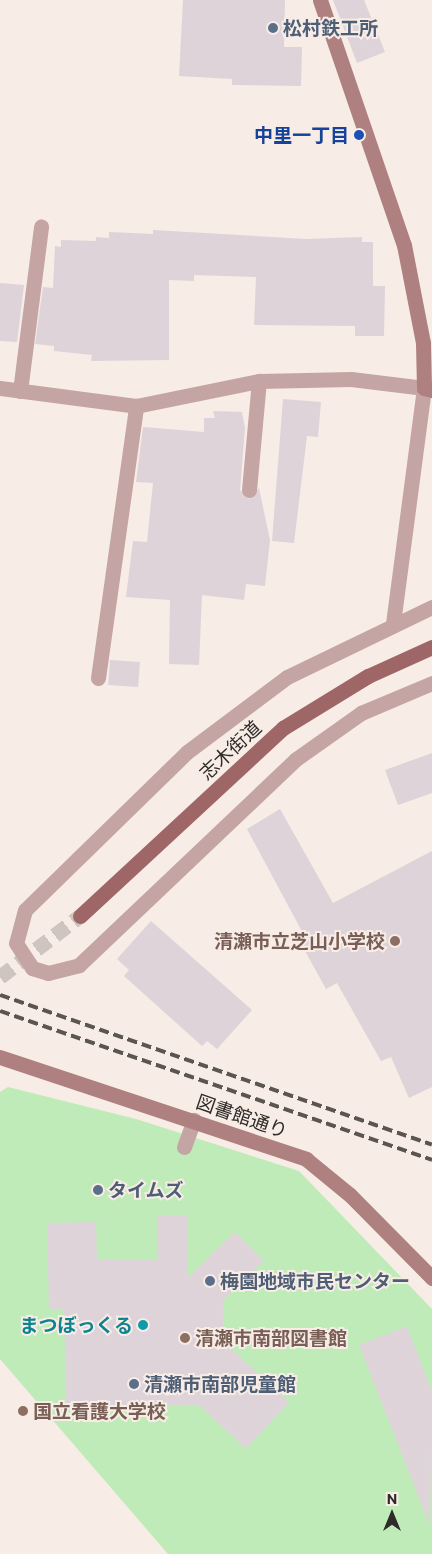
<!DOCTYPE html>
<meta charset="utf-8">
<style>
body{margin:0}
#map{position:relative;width:432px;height:1554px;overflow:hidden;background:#f7ece6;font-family:Commissioner,"Noto Sans JP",sans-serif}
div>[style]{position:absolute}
.green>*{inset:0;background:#beebb7}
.building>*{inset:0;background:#ded3d9;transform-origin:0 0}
.primary-tunnel>*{height:15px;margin-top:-7.5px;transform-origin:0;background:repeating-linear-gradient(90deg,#cfc5c0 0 15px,transparent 0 23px)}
.lane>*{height:15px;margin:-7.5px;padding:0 7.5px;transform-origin:7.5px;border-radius:7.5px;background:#c5a5a4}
.street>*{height:15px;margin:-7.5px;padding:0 7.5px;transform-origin:7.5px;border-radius:7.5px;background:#c5a5a4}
.secondary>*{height:15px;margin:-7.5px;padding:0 7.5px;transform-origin:7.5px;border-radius:7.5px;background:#af8080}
.primary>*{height:15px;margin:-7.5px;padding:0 7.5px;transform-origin:7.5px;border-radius:7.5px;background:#9e6666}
.rail>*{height:4px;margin-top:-2px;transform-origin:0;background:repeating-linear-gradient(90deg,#5b5552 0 10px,transparent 0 15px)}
.dots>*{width:14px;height:14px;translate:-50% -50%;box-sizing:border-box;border:2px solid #f7ece6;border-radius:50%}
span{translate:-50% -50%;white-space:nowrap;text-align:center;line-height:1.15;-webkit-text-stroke:4px #f7ece6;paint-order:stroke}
.service-label{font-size:19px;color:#4e5e75;font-weight:700}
.left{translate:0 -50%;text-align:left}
.transit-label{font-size:19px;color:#164399;font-weight:700}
.right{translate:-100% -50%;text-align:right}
.street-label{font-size:19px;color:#2f2b29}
.education-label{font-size:19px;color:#785e54;font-weight:700}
.culture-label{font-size:19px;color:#0d838f;font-weight:700}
.north{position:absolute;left:367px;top:1489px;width:50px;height:50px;-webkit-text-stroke:4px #f7ece6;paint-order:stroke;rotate:0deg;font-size:14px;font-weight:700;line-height:20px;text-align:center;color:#2f2b29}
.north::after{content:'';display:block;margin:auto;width:18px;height:22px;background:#2f2b29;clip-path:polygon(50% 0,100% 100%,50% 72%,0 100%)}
</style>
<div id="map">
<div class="green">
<div style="clip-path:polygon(8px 1087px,136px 1119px,299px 1171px,432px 1309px,432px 1554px,168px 1554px,0 1359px,0 1092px)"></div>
</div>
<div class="building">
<div style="clip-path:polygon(183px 0,285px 0,284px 47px,302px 47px,301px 86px,232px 85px,232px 79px,179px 76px)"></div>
<div style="clip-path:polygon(333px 0,364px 0,385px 52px,357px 63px)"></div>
<div style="clip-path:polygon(153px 230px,306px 239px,362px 237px,362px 242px,373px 242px,373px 286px,385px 286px,384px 336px,355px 336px,355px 326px,254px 325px,256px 277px,194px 275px,194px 281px,169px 280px,169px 360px,91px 361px,92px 355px,54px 351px,54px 346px,35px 344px,43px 287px,53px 288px,55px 246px,61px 247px,61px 240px,96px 241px,96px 237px,109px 238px,109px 232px,153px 234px)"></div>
<div style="clip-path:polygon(0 283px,24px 285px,17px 342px,0 341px)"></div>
<div style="clip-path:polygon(283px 399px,321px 402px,318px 437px,307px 436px,294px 543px,272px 541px)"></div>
<div style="clip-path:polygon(213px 411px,242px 412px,245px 428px,240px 490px,249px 499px,259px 488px,270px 540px,265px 586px,246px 584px,244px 600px,202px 595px,199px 665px,169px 664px,170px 600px,126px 597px,133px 541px,147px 542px,153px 483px,136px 482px,143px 427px,204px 432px,204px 418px,215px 418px)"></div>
<div style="left:110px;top:660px;width:30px;height:25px;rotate:4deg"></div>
<div style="clip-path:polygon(432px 753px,432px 793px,398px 805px,385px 770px)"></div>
<div style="clip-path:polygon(280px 809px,333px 903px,432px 851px,432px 1087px,409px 1098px,391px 1057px,381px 1061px,337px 983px,326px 989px,299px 940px,305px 937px,247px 829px)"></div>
<div style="clip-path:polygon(151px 921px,252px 1010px,217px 1049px,207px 1041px,202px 1046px,124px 976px,129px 970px,117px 959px)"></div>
<div style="clip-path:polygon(157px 1216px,188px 1216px,188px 1277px,235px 1232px,264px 1261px,223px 1301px,223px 1341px,289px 1402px,246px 1449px,199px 1405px,66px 1408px,64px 1309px,49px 1310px,47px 1223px,96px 1222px,97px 1260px,158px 1259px)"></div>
<div style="clip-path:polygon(407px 1326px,432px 1392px,430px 1526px,359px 1345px)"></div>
</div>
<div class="primary-tunnel">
<div style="left:0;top:977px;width:101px;rotate:-37.3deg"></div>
</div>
<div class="lane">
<div style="left:98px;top:678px;width:275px;rotate:-82deg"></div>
<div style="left:184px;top:1147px;width:29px;rotate:-70deg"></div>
</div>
<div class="street">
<div style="left:0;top:388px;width:137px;rotate:7.5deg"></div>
<div style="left:136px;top:406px;width:126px;rotate:-11.5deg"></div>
<div style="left:259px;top:381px;width:92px;rotate:-1.2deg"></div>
<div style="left:351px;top:379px;width:74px;rotate:7deg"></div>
<div style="left:424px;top:388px;width:237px;rotate:97.5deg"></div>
<div style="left:20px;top:391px;width:166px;rotate:-82.7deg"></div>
<div style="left:249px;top:490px;width:109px;rotate:-84.8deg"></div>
<div style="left:432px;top:607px;width:161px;rotate:154.2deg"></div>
<div style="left:287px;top:677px;width:125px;rotate:143.1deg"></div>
<div style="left:187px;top:752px;width:226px;rotate:135.7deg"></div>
<div style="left:25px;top:910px;width:34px;rotate:105deg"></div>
<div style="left:16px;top:943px;width:30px;rotate:57deg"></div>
<div style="left:32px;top:968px;width:17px;rotate:17deg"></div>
<div style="left:48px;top:973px;width:32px;rotate:-14deg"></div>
<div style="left:79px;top:965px;width:299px;rotate:-43.5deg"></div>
<div style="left:296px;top:759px;width:80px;rotate:-35.3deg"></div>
<div style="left:361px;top:713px;width:77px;rotate:-22.9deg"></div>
</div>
<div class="secondary">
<div style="left:320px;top:0;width:259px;rotate:71.1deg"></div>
<div style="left:404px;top:245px;width:100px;rotate:79deg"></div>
<div style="left:423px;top:343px;width:45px;rotate:88.7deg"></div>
<div style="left:424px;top:388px;width:8px;rotate:14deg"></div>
<div style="left:0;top:1057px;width:323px;rotate:18.4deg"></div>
<div style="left:306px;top:1159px;width:57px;rotate:39.3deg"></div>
<div style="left:350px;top:1195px;width:117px;rotate:45.3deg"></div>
</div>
<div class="primary">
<div style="left:80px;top:916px;width:277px;rotate:-42.8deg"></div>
<div style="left:283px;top:728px;width:100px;rotate:-31.5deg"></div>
<div style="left:368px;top:676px;width:70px;rotate:-24.4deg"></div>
</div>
<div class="rail">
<div style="left:0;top:995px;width:457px;rotate:19.1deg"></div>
<div style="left:0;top:1011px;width:457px;rotate:19deg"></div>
</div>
<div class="dots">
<div style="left:273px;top:28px;background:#5c6f8a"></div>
<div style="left:359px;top:135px;background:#1a4fb4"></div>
<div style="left:395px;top:941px;background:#8d6e63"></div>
<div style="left:98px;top:1190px;background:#5c6f8a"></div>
<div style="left:210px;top:1281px;background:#5c6f8a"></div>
<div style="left:143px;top:1325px;background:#0f9aa8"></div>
<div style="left:185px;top:1338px;background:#8d6e63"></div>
<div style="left:134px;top:1384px;background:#5c6f8a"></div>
<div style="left:23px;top:1411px;background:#8d6e63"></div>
</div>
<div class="service-label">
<span class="left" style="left:283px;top:28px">松村鉄工所</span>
<span class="left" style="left:108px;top:1190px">タイムズ</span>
<span class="left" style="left:220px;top:1281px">梅園地域市民センター</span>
<span class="left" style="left:144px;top:1384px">清瀬市南部児童館</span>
</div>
<div class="transit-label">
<span class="right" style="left:349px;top:135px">中里一丁目</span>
</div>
<div class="street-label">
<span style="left:230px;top:750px;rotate:-43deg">志木街道</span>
<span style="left:242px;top:1116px;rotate:19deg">図書館通り</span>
</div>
<div class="education-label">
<span class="right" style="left:385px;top:941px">清瀬市立芝山小学校</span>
<span class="left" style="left:195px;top:1338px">清瀬市南部図書館</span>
<span class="left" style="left:33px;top:1411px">国立看護大学校</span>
</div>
<div class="culture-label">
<span class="right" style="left:133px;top:1325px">まつぼっくる</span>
</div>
<div class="north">N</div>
</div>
